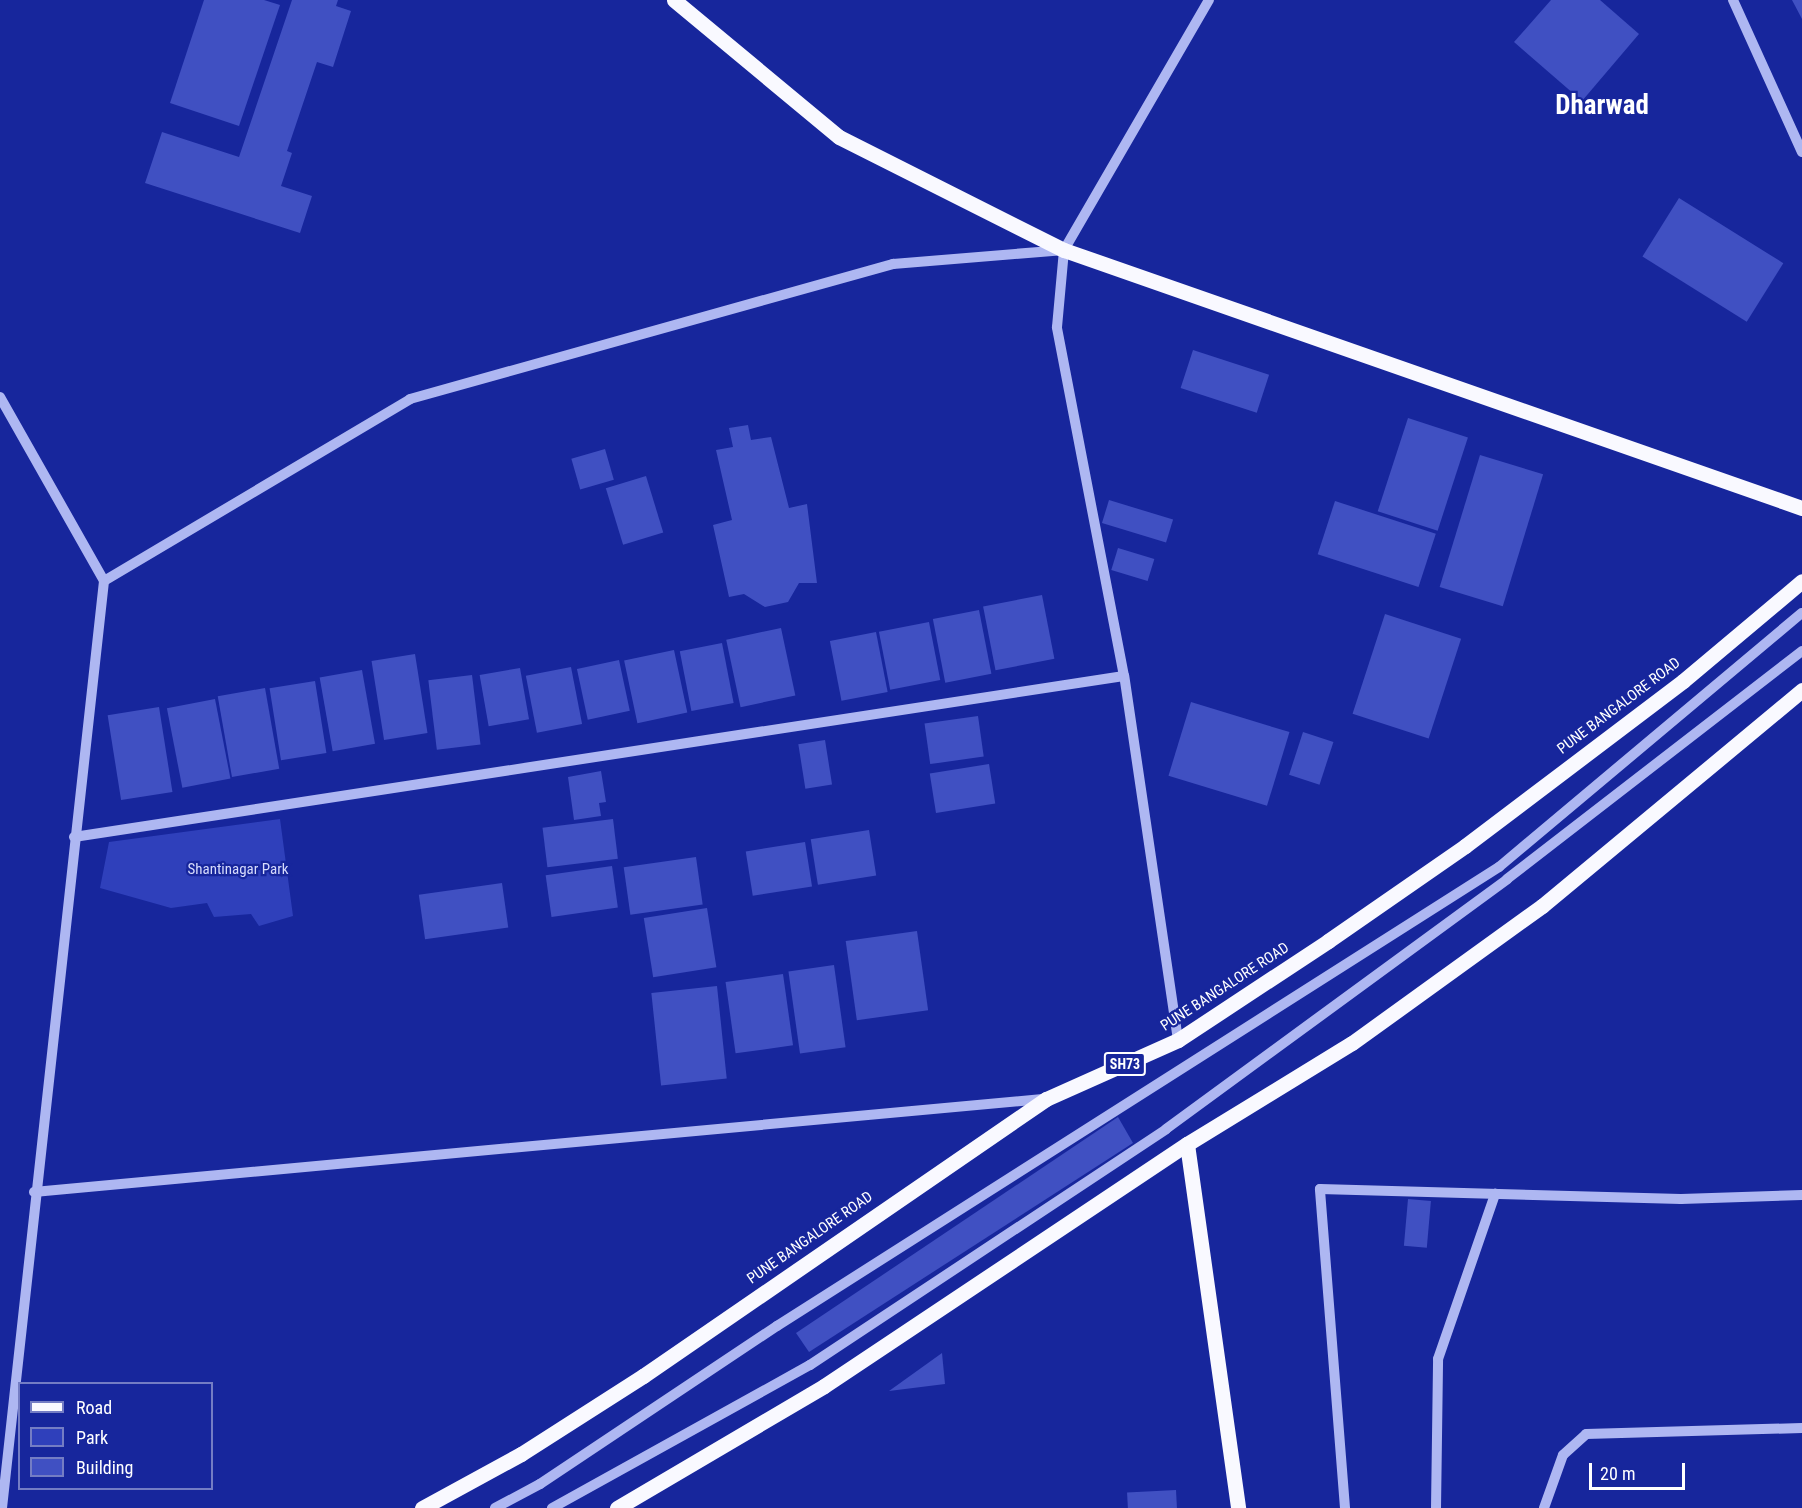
<!DOCTYPE html>
<style>
body{margin:0}
#map{position:relative;width:1802px;height:1508px;overflow:hidden;background:#17269c;font-family:"Roboto Condensed",sans-serif}
div>[style]{position:absolute}
.green>*{inset:0;background:#2f40bb}
.building>*{inset:0;background:#4050c2;transform-origin:0 0}
.minor>*{height:10px;margin:-5px;padding:0 5px;transform-origin:5px;border-radius:5px;background:#aeb7f2}
.major>*{height:15px;margin:-7.5px;padding:0 7.5px;transform-origin:7.5px;border-radius:7.5px;background:#f9f9ff}
span{translate:-50% -50%;white-space:nowrap;text-align:center;line-height:1.15;-webkit-text-stroke:4.5px #17269c;paint-order:stroke}
.shield-label span{padding:2px 4px;background:#17269c;border:2px solid;border-radius:4px;-webkit-text-stroke-width:0}
.shield-label{font-size:14px;color:#fff;font-weight:700}
.street-label{font-size:15px;color:#fff}
.park-label{font-size:15px;color:#d6dbfc}
.town-label{font-size:27px;color:#fff;font-weight:700}
.legend{position:absolute;left:18px;top:1382px;width:195px;height:108px;box-sizing:border-box;background:#17269c;border:2px solid #747dc4;margin:0;padding:8px 10px;list-style:none;font-size:18px;color:#fff}
.legend li{display:flex;align-items:center;gap:12px;height:30px}
.legend b{width:30px;border:2px solid #747dc4}
.scale{position:absolute;left:1589px;top:1463px;width:96px;height:27px;box-sizing:border-box;border:3px solid #fff;border-top:0;padding-left:8px;font-size:18px;line-height:21px;white-space:nowrap;color:#fff;-webkit-text-stroke:4px #17269c;paint-order:stroke}
</style>
<div id="map">
<div class="green">
<div style="clip-path:polygon(280px 819px,293px 916px,259px 926px,251px 914px,214px 917px,207px 903px,171px 908px,100px 888px,109px 842px)"></div>
</div>
<div class="building">
<div style="clip-path:polygon(204px 0,264px 0,280px 5px,239px 126px,170px 103px)"></div>
<div style="clip-path:polygon(292px 0,338px 0,336px 6px,351px 11px,333px 67px,317px 62px,287px 151px,292px 153px,281px 186px,312px 196px,300px 233px,145px 183px,162px 132px,239px 157px)"></div>
<div style="clip-path:polygon(1551px 0,1600px 0,1639px 34px,1582px 101px,1514px 42px)"></div>
<div style="clip-path:polygon(1792px 0,1802px 0,1802px 19px)"></div>
<div style="left:1679px;top:198px;width:123px;height:69px;rotate:32deg"></div>
<div style="left:1193px;top:350px;width:80px;height:40px;rotate:18deg"></div>
<div style="left:1408px;top:418px;width:63px;height:98px;rotate:18deg"></div>
<div style="clip-path:polygon(748px 425px,751px 440px,771px 437px,789px 508px,807px 504px,817px 583px,799px 583px,788px 602px,765px 607px,744px 594px,729px 597px,713px 525px,732px 520px,716px 450px,733px 447px,729px 428px)"></div>
<div style="left:605px;top:449px;width:32px;height:35px;rotate:74deg"></div>
<div style="left:1480px;top:455px;width:66px;height:138px;rotate:17deg"></div>
<div style="left:646px;top:476px;width:59px;height:42px;rotate:73deg"></div>
<div style="left:1109px;top:500px;width:67px;height:24px;rotate:17deg"></div>
<div style="left:1335px;top:501px;width:106px;height:56px;rotate:18deg"></div>
<div style="left:1118px;top:548px;width:38px;height:23px;rotate:17deg"></div>
<div style="left:1042px;top:595px;width:65px;height:60px;rotate:79deg"></div>
<div style="left:979px;top:610px;width:65px;height:47px;rotate:79deg"></div>
<div style="left:1385px;top:614px;width:80px;height:105px;rotate:18deg"></div>
<div style="left:929px;top:622px;width:59px;height:51px;rotate:79deg"></div>
<div style="left:781px;top:628px;width:69px;height:56px;rotate:78deg"></div>
<div style="left:876px;top:632px;width:61px;height:47px;rotate:79deg"></div>
<div style="left:722px;top:643px;width:61px;height:43px;rotate:79deg"></div>
<div style="left:674px;top:650px;width:64px;height:51px;rotate:78deg"></div>
<div style="left:415px;top:654px;width:80px;height:44px;rotate:81deg"></div>
<div style="left:619px;top:660px;width:52px;height:43px;rotate:78deg"></div>
<div style="left:571px;top:667px;width:58px;height:46px;rotate:79deg"></div>
<div style="left:520px;top:668px;width:52px;height:41px;rotate:80deg"></div>
<div style="left:362px;top:670px;width:75px;height:43px;rotate:80deg"></div>
<div style="left:472px;top:675px;width:70px;height:44px;rotate:83deg"></div>
<div style="left:315px;top:681px;width:73px;height:46px;rotate:81deg"></div>
<div style="left:265px;top:688px;width:82px;height:48px;rotate:80deg"></div>
<div style="left:215px;top:699px;width:81px;height:49px;rotate:79deg"></div>
<div style="left:1191px;top:702px;width:103px;height:77px;rotate:17deg"></div>
<div style="left:159px;top:707px;width:86px;height:52px;rotate:81deg"></div>
<div style="left:978px;top:716px;width:41px;height:54px;rotate:82deg"></div>
<div style="left:1303px;top:732px;width:32px;height:45px;rotate:18deg"></div>
<div style="left:825px;top:740px;width:45px;height:27px;rotate:81deg"></div>
<div style="left:989px;top:764px;width:40px;height:60px;rotate:81deg"></div>
<div style="clip-path:polygon(601px 771px,606px 802px,599px 803px,601px 816px,574px 820px,568px 777px)"></div>
<div style="left:613px;top:819px;width:40px;height:71px;rotate:83deg"></div>
<div style="left:869px;top:830px;width:46px;height:59px;rotate:81deg"></div>
<div style="left:805px;top:842px;width:45px;height:60px;rotate:81deg"></div>
<div style="left:696px;top:857px;width:48px;height:73px;rotate:82deg"></div>
<div style="left:612px;top:866px;width:42px;height:67px;rotate:82deg"></div>
<div style="left:502px;top:883px;width:45px;height:84px;rotate:82deg"></div>
<div style="left:707px;top:908px;width:60px;height:64px;rotate:81deg"></div>
<div style="left:917px;top:931px;width:80px;height:72px;rotate:82deg"></div>
<div style="left:834px;top:965px;width:83px;height:46px;rotate:82deg"></div>
<div style="left:783px;top:974px;width:72px;height:58px;rotate:82deg"></div>
<div style="left:717px;top:986px;width:93px;height:66px;rotate:84deg"></div>
<div style="clip-path:polygon(1118px 1117px,1133px 1143px,809px 1352px,796px 1333px)"></div>
<div style="left:1408px;top:1199px;width:23px;height:47px;rotate:5deg"></div>
<div style="clip-path:polygon(942px 1353px,945px 1384px,889px 1391px)"></div>
<div style="left:1176px;top:1490px;width:18px;height:49px;rotate:87deg"></div>
</div>
<div class="minor">
<div style="left:1733px;top:0;width:167px;rotate:65.6deg"></div>
<div style="left:0;top:397px;width:211px;rotate:60.5deg"></div>
<div style="left:74px;top:837px;width:1062px;rotate:-8.72deg"></div>
<div style="left:1178px;top:1040px;width:368px;rotate:-98.4deg"></div>
<div style="left:1124px;top:676px;width:355px;rotate:-100.9deg"></div>
<div style="left:1057px;top:327px;width:77px;rotate:-84.8deg"></div>
<div style="left:1064px;top:250px;width:289px;rotate:-59.9deg"></div>
<div style="left:34px;top:1192px;width:1013px;rotate:-5.27deg"></div>
<div style="left:2px;top:1508px;width:933px;rotate:-83.72deg"></div>
<div style="left:104px;top:581px;width:356px;rotate:-30.7deg"></div>
<div style="left:410px;top:399px;width:502px;rotate:-15.62deg"></div>
<div style="left:893px;top:264px;width:172px;rotate:-4.7deg"></div>
<div style="left:495px;top:1508px;width:51px;rotate:-28.1deg"></div>
<div style="left:540px;top:1484px;width:285px;rotate:-33.7deg"></div>
<div style="left:777px;top:1326px;width:856px;rotate:-32.45deg"></div>
<div style="left:1499px;top:867px;width:395px;rotate:-40deg"></div>
<div style="left:552px;top:1508px;width:295px;rotate:-29deg"></div>
<div style="left:810px;top:1365px;width:427px;rotate:-33.5deg"></div>
<div style="left:1166px;top:1129px;width:423px;rotate:-36.2deg"></div>
<div style="left:1507px;top:879px;width:373px;rotate:-37.7deg"></div>
<div style="left:1345px;top:1508px;width:320px;rotate:-94.5deg"></div>
<div style="left:1320px;top:1189px;width:361px;rotate:1.6deg"></div>
<div style="left:1681px;top:1199px;width:121px;rotate:-1.9deg"></div>
<div style="left:1436px;top:1508px;width:149px;rotate:-89.2deg"></div>
<div style="left:1438px;top:1359px;width:175px;rotate:-70.9deg"></div>
<div style="left:1544px;top:1508px;width:56px;rotate:-70.3deg"></div>
<div style="left:1563px;top:1455px;width:31px;rotate:-42deg"></div>
<div style="left:1586px;top:1434px;width:216px;rotate:-1.6deg"></div>
</div>
<div class="major">
<div style="left:674px;top:0;width:214px;rotate:39.7deg"></div>
<div style="left:839px;top:137px;width:252px;rotate:26.7deg"></div>
<div style="left:1064px;top:250px;width:782px;rotate:19.27deg"></div>
<div style="left:1187px;top:1144px;width:368px;rotate:82deg"></div>
<div style="left:422px;top:1508px;width:113px;rotate:-28.6deg"></div>
<div style="left:521px;top:1454px;width:145px;rotate:-32.6deg"></div>
<div style="left:643px;top:1376px;width:489px;rotate:-34.5deg"></div>
<div style="left:1046px;top:1099px;width:145px;rotate:-24.1deg"></div>
<div style="left:1178px;top:1040px;width:180px;rotate:-33.4deg"></div>
<div style="left:1328px;top:941px;width:167px;rotate:-34.7deg"></div>
<div style="left:1465px;top:846px;width:273px;rotate:-37.1deg"></div>
<div style="left:1683px;top:681px;width:155px;rotate:-40deg"></div>
<div style="left:617px;top:1508px;width:240px;rotate:-30.5deg"></div>
<div style="left:824px;top:1386px;width:436px;rotate:-33.7deg"></div>
<div style="left:1187px;top:1144px;width:193px;rotate:-31.5deg"></div>
<div style="left:1352px;top:1043px;width:234px;rotate:-35.8deg"></div>
<div style="left:1542px;top:906px;width:338px;rotate:-39.7deg"></div>
</div>
<div class="shield-label">
<span style="left:1125px;top:1064px">SH73</span>
</div>
<div class="street-label">
<span style="left:1619px;top:706px;rotate:-37deg">PUNE BANGALORE ROAD</span>
<span style="left:1225px;top:987px;rotate:-33deg">PUNE BANGALORE ROAD</span>
<span style="left:810px;top:1238px;rotate:-35deg">PUNE BANGALORE ROAD</span>
</div>
<div class="park-label">
<span style="left:238px;top:870px">Shantinagar Park</span>
</div>
<div class="town-label">
<span style="left:1602px;top:106px">Dharwad</span>
</div>
<ul class="legend">
<li><b style="height:8px;background:#f9f9ff"></b>Road</li>
<li><b style="height:16px;background:#2f40bb"></b>Park</li>
<li><b style="height:16px;background:#4050c2"></b>Building</li>
</ul>
<div class="scale">20 m</div>
</div>
